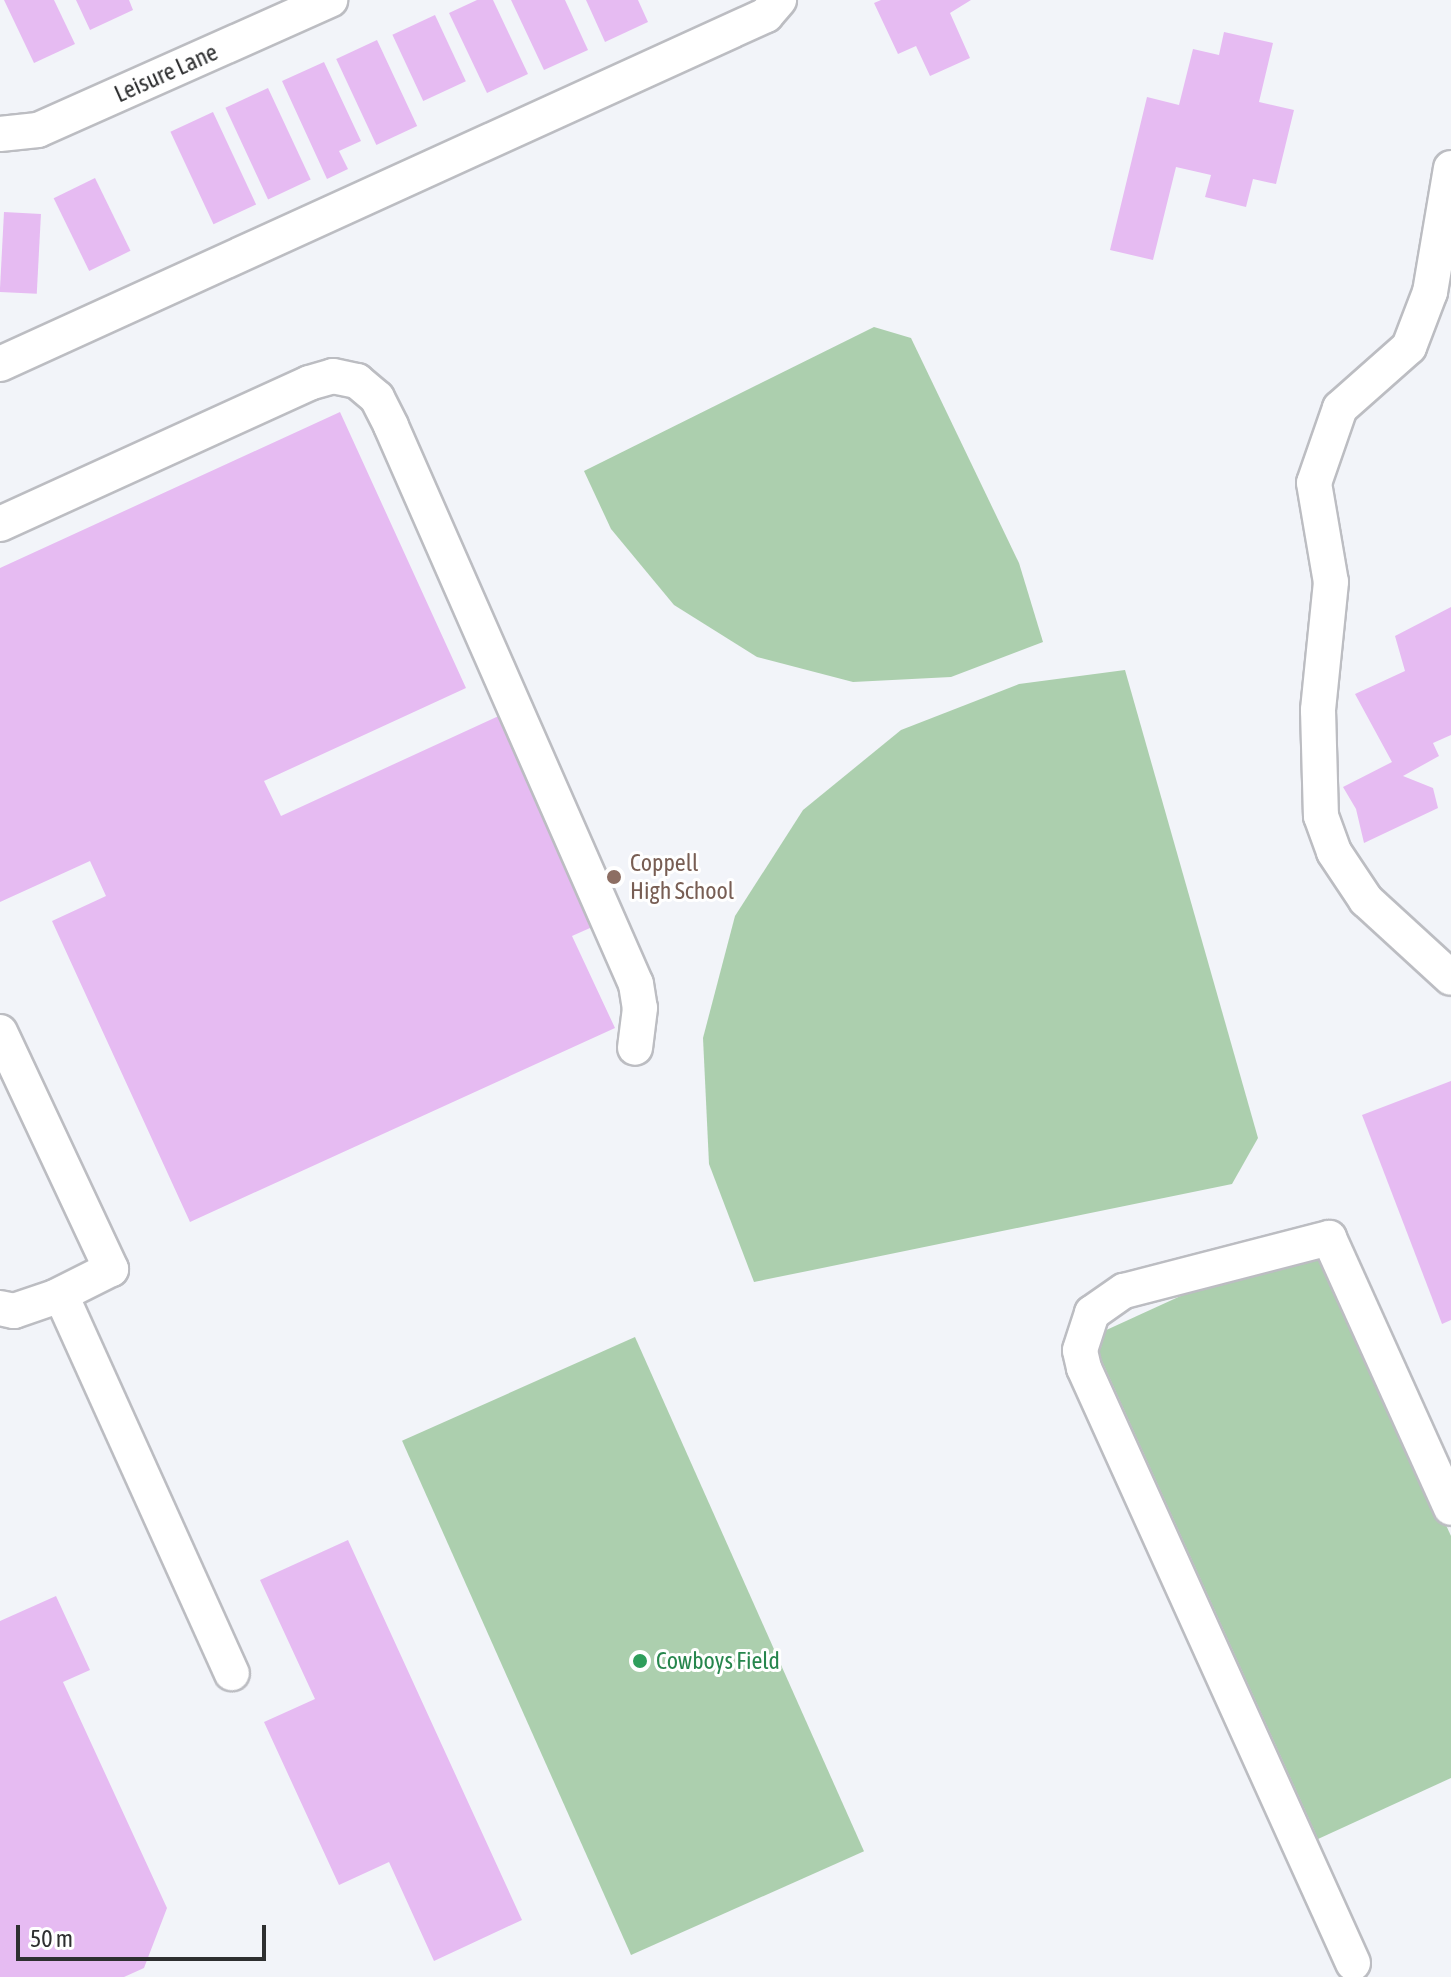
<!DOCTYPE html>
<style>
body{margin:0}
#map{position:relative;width:1451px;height:1977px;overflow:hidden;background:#f2f4f9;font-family:"Asap Condensed",sans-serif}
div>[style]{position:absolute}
.green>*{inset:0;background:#accfae;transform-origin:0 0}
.building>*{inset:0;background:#e6bbf2;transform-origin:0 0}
.roads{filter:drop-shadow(2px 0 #bcbdc2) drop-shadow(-2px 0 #bcbdc2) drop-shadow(0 2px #bcbdc2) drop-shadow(0 -2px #bcbdc2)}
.minor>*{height:34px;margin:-17px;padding:0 17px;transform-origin:17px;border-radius:17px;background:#fff}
.dots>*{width:22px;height:22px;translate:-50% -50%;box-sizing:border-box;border:4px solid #fff;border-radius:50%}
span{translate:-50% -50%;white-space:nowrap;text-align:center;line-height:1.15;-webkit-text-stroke:6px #fff;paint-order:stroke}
.street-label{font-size:24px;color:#2e2f30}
.education-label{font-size:24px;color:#785e54}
.left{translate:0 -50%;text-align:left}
.leisure-label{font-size:24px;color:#27864d}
.scale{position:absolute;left:16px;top:1925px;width:250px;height:36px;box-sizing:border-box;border:4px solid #2e2f30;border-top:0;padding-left:10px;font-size:24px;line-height:28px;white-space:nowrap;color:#2e2f30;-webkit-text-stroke:6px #fff;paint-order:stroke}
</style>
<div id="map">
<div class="green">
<div style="clip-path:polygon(874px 327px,911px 338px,1019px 563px,1043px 642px,951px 677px,853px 682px,757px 657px,674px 605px,611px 529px,584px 471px)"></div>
<div style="clip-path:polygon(1125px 670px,1258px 1138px,1232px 1184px,754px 1282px,709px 1164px,703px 1038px,735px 916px,803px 810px,901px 730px,1019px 684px)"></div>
<div style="clip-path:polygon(1314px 1235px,1451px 1536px,1451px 1778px,1318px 1839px,1091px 1337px)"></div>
<div style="left:635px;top:1337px;width:563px;height:255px;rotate:66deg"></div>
</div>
<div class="building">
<div style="clip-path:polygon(4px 0,54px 0,75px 44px,34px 63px)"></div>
<div style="clip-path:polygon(76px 0,129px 0,133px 10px,90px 30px)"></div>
<div style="clip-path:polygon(477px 0,493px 0,528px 74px,487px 93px,449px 13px)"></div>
<div style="clip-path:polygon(511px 0,565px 0,588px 50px,544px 70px)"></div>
<div style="clip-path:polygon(586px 0,638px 0,648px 22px,605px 42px)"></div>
<div style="clip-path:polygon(881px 0,971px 0,950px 13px,970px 58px,930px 76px,916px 46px,898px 54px,874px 3px)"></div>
<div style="left:435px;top:15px;width:73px;height:47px;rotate:65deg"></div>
<div style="clip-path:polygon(1224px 32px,1273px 43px,1259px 102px,1294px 110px,1276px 184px,1253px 179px,1246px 207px,1205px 197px,1211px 175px,1176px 167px,1153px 260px,1110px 250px,1147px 97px,1179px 105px,1193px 49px,1219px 55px)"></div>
<div style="left:377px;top:40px;width:95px;height:45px;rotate:65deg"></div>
<div style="clip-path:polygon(324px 62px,361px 141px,339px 151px,348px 169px,327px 179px,282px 81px)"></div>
<div style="left:268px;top:88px;width:101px;height:47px;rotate:65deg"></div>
<div style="left:213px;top:112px;width:102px;height:47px;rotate:65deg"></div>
<div style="left:95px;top:178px;width:81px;height:46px;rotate:64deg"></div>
<div style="left:4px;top:212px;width:37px;height:80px;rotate:3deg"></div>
<div style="clip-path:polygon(340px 412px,466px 688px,264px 781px,281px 816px,503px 714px,599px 924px,572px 936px,615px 1028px,190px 1222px,52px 921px,106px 896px,90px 861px,0 902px,0 568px)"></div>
<div style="clip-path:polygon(1451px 607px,1451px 735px,1433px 743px,1439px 756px,1403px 776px,1433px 788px,1438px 808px,1364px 843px,1356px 809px,1343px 787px,1392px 762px,1355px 694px,1405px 671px,1395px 636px)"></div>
<div style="clip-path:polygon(1451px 1081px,1451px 1320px,1442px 1324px,1362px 1115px)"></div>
<div style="clip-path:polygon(348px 1540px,522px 1920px,434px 1961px,389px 1862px,339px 1885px,264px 1722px,315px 1699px,260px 1580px)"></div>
<div style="clip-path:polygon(56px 1596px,90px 1670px,63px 1682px,167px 1908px,144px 1968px,124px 1977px,0 1977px,0 1621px)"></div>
</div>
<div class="roads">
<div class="minor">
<div style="left:0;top:134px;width:38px;rotate:-6deg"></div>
<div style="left:38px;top:130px;width:320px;rotate:-24deg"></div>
<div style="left:1451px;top:168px;width:126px;rotate:99.6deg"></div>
<div style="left:1430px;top:292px;width:59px;rotate:110.9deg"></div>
<div style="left:1409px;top:347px;width:92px;rotate:138.5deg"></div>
<div style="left:1340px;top:408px;width:79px;rotate:109.1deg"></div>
<div style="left:1314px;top:483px;width:100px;rotate:80.3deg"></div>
<div style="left:1331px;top:582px;width:129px;rotate:95.8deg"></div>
<div style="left:1318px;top:710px;width:106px;rotate:88.4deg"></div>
<div style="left:1321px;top:816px;width:38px;rotate:70deg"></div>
<div style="left:1334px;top:852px;width:58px;rotate:56.3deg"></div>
<div style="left:1366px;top:900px;width:115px;rotate:42.5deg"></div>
<div style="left:0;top:364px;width:842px;rotate:-24.49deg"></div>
<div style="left:766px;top:15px;width:20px;rotate:-49deg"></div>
<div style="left:0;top:524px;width:340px;rotate:-24.5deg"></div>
<div style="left:309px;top:383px;width:25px;rotate:-16deg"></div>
<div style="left:333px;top:376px;width:25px;rotate:12deg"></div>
<div style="left:357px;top:381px;width:26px;rotate:40deg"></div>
<div style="left:377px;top:398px;width:31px;rotate:63deg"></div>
<div style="left:391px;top:426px;width:609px;rotate:66.3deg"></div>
<div style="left:636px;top:984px;width:24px;rotate:81deg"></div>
<div style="left:640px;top:1008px;width:40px;rotate:97.1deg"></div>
<div style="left:0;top:1032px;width:262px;rotate:64.9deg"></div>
<div style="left:111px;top:1269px;width:63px;rotate:153.4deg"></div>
<div style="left:55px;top:1297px;width:43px;rotate:161.1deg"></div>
<div style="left:14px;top:1311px;width:14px;rotate:-168deg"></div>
<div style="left:61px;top:1295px;width:415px;rotate:65.7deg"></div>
<div style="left:1353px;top:1963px;width:653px;rotate:-114.33deg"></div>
<div style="left:1084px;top:1368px;width:18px;rotate:-103deg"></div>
<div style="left:1080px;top:1350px;width:39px;rotate:-72deg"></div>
<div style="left:1092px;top:1313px;width:39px;rotate:-35deg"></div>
<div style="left:1124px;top:1291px;width:212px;rotate:-14.5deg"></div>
<div style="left:1329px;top:1238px;width:296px;rotate:65.7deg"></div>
</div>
</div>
<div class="dots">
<div style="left:614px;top:877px;background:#8d6e63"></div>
<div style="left:640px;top:1661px;background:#2e9e5b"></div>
</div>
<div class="street-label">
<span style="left:166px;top:73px;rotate:-24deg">Leisure Lane</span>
</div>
<div class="education-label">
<span class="left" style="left:630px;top:877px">Coppell<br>High School</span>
</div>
<div class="leisure-label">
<span class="left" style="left:656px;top:1661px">Cowboys Field</span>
</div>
<div class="scale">50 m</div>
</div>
